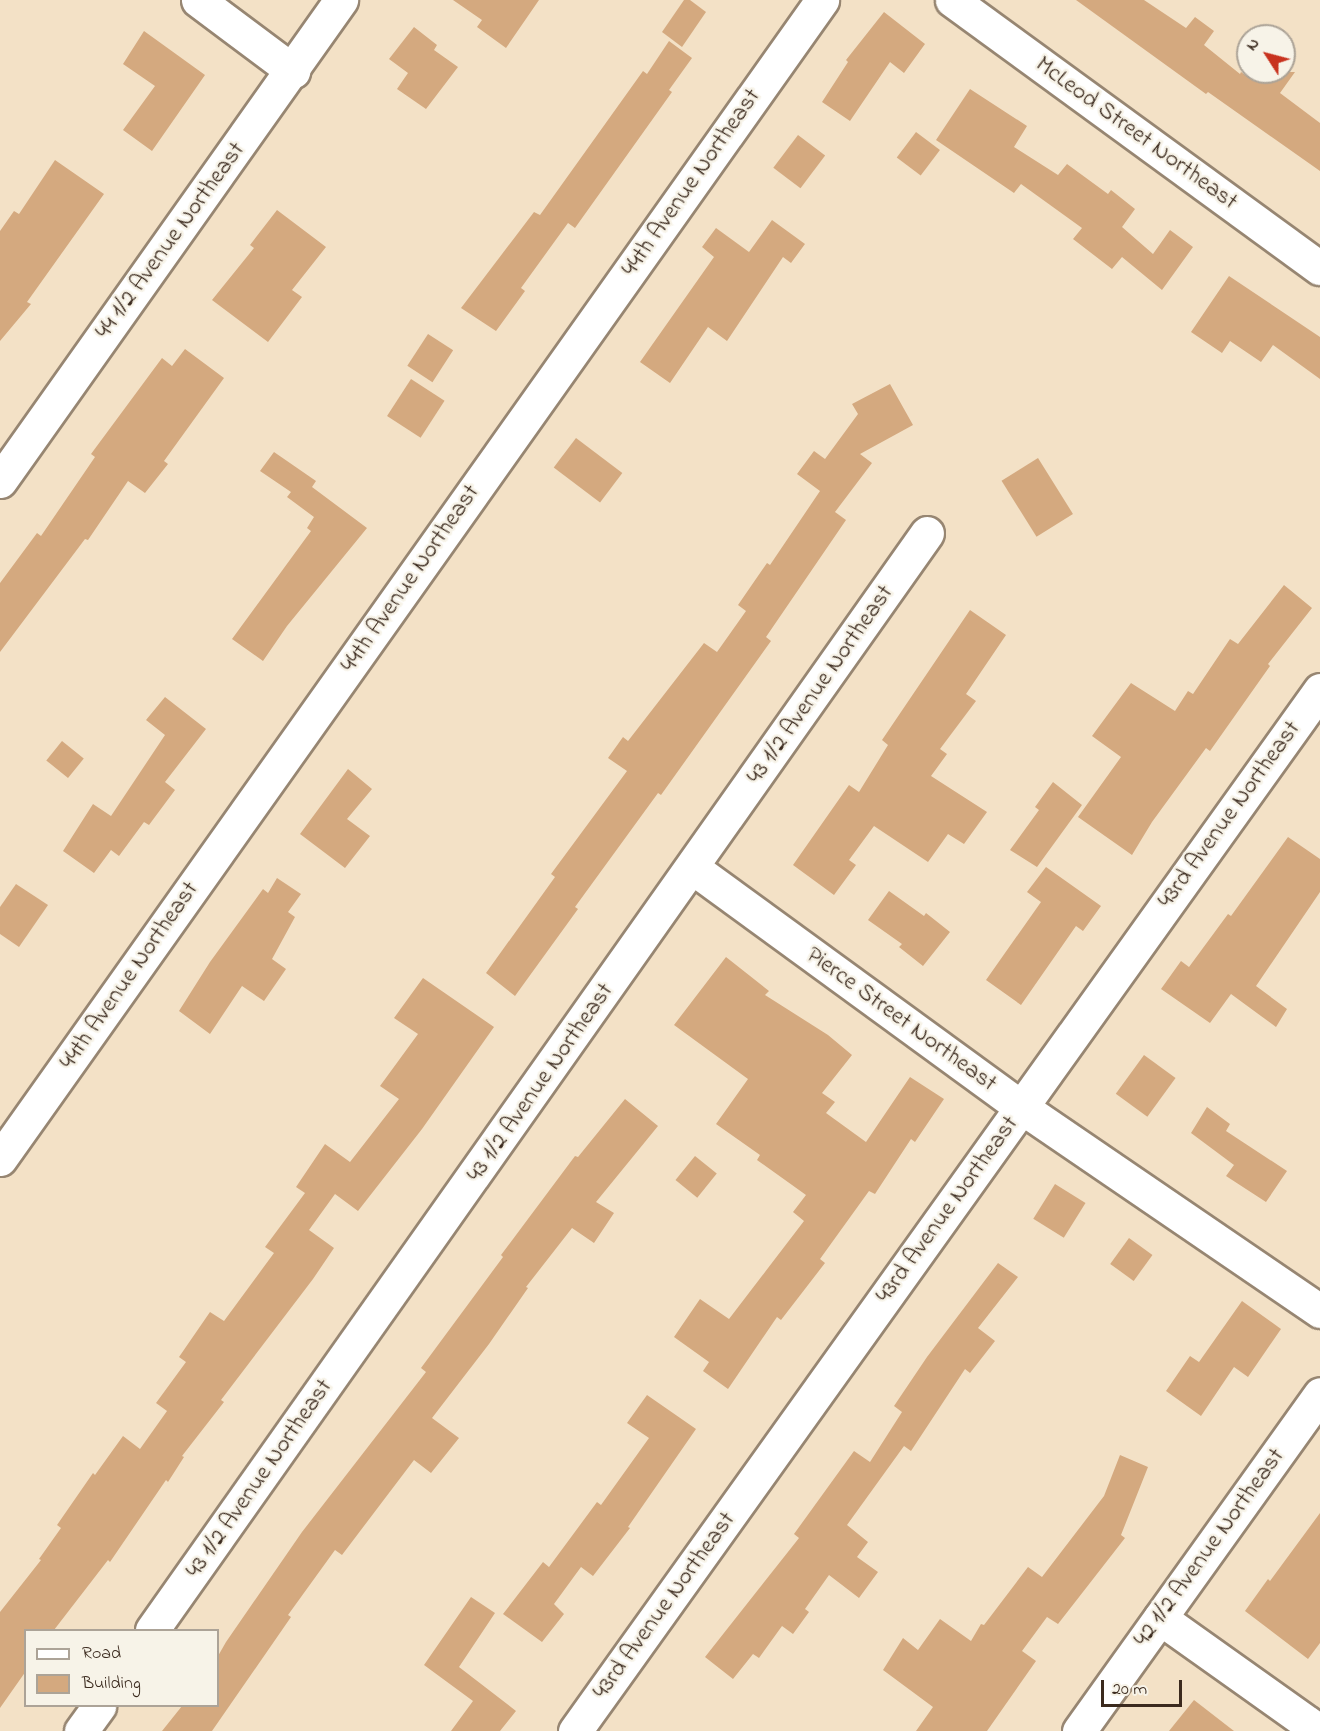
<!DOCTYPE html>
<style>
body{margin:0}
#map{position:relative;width:1320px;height:1731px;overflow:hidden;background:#f3e1c6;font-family:"Indie Flower",sans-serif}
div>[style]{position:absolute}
.building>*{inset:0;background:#d4a97f;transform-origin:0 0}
.roads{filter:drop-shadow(2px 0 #978672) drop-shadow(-2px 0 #978672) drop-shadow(0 2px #978672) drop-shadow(0 -2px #978672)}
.minor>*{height:33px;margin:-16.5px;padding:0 16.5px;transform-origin:16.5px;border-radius:16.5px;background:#fff}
span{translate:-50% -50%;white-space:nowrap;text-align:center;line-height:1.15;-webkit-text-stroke:5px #f7f3e8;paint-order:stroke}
.street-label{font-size:24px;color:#3b2a1e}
.legend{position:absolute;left:24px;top:1629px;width:195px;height:78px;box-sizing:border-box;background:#f7f3e8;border:2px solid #aca397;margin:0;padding:8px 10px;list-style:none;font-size:18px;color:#3b2a1e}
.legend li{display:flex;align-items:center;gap:12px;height:30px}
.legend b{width:30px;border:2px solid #aca397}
.north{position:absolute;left:1236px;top:24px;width:60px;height:60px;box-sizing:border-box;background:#f7f3e8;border:2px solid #aca397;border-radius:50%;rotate:306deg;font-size:16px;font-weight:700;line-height:24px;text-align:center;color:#3b2a1e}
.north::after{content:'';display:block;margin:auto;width:21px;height:27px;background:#c8321e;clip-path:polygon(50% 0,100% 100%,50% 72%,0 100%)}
.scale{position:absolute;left:1101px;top:1680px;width:81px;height:27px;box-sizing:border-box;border:3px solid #3b2a1e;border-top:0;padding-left:8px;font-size:18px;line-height:21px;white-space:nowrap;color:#3b2a1e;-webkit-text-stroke:4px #f7f3e8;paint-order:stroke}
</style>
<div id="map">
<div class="building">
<div style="clip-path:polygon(453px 0,539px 0,506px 48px,477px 27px,482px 20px)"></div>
<div style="clip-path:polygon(684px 0,690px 0,706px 12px,682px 47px,662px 32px)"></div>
<div style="clip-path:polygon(1076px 0,1144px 0,1186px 28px,1195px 17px,1214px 31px,1204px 45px,1240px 74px,1241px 72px,1254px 81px,1260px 72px,1295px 72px,1280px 93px,1320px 123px,1320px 171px,1208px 92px,1206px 94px)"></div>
<div style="clip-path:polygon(884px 12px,925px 44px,904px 73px,890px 62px,850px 121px,822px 102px,848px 62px,846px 60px)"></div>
<div style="clip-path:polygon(414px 27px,437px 45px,434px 50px,458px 67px,426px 109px,397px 89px,408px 73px,389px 59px)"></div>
<div style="clip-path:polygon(144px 31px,205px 75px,152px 151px,123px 130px,155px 86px,123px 64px)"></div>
<div style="clip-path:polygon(669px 41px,692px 58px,669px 90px,672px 92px,575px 228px,568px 223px,521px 288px,525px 291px,496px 331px,461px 308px,534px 212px,540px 215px,643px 71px,647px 74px)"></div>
<div style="clip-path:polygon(970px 89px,1027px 126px,1014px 147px,1058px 175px,1067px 164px,1108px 194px,1111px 190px,1135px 209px,1122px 227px,1153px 254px,1170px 230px,1193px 247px,1162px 290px,1122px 257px,1112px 269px,1073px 239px,1082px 228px,1021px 184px,1014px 193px,936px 140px)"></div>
<div style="left:916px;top:132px;width:30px;height:32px;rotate:37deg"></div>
<div style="left:798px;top:135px;width:34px;height:41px;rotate:37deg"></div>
<div style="clip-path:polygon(55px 160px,104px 194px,27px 302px,31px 304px,0 341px,0 231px,14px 211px,19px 214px)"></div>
<div style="clip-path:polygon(277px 210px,326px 247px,292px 290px,302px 297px,268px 342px,212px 300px,254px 248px,250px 245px)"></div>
<div style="clip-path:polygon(772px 220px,805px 244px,791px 263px,783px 257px,727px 341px,708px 327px,670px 383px,640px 362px,714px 257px,702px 247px,716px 228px,749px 252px)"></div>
<div style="clip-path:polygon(1229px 276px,1320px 337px,1320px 379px,1273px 345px,1261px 362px,1230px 341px,1222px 353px,1191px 332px)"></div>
<div style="left:428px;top:334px;width:30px;height:38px;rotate:33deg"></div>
<div style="clip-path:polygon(185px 349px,224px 378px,164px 461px,168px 464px,145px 493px,128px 481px,88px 540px,85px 539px,0 652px,0 583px,37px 533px,41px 536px,95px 457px,91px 454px,162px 358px,172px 366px)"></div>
<div style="left:411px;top:379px;width:40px;height:44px;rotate:33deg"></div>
<div style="clip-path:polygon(890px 384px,913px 425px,860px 454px,872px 463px,835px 512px,846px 520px,766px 637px,771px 641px,661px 795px,658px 793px,575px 907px,578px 909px,515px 996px,486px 973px,555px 877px,551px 874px,627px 771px,608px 758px,623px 737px,628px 741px,704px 643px,717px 652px,746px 611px,738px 605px,767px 563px,770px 565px,820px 491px,797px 474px,814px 451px,825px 459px,858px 414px,852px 404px)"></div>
<div style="left:576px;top:438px;width:58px;height:37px;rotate:37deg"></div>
<div style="clip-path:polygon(274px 452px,316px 481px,312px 487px,367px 528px,287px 626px,263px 661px,232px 639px,311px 531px,307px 528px,314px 517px,287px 497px,291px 492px,260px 471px)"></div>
<div style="left:1038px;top:458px;width:66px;height:43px;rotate:58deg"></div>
<div style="clip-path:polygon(1284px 585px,1312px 608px,1268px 664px,1270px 666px,1210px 751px,1206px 748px,1152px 822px,1132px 855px,1078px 817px,1121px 757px,1092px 736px,1131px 683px,1175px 711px,1188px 691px,1193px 694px,1230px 639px,1238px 644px)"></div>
<div style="clip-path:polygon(970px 610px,1006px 635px,966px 694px,976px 701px,940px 749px,947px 754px,931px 776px,987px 812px,964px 844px,948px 834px,928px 862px,874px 826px,849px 860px,856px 865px,834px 895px,793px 865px,849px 785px,859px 792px,888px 745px,882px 740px)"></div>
<div style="clip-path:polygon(165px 697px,206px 729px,165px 782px,175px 790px,149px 825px,144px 822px,119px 856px,111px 850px,94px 873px,63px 851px,93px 804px,111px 816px,165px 735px,146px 720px)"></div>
<div style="left:62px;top:741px;width:28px;height:25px;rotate:39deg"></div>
<div style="clip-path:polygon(348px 769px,372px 789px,347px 819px,370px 836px,345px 868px,300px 834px)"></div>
<div style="clip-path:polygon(1053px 782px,1082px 805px,1037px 867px,1010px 850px,1039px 810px,1035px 807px)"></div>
<div style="clip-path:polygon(1288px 837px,1320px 859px,1320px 892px,1256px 986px,1287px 1009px,1276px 1027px,1231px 994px,1210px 1023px,1161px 989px,1181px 961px,1189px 967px,1228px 914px,1231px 916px)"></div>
<div style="clip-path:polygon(1046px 867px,1101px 906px,1083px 931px,1076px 926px,1021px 1005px,986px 980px,1041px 902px,1027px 892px)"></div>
<div style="clip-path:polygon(277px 878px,301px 894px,288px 912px,295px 917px,272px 959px,286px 969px,264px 1001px,242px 986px,210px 1034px,179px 1011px,210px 962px,263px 889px,268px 893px)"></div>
<div style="clip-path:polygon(16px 884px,48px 905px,19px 947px,0 934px,0 907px)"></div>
<div style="clip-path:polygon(889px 891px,924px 916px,926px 913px,950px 932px,923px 966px,899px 947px,902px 944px,868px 920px)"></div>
<div style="clip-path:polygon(726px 957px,769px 991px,765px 995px,828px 1035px,852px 1055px,822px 1093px,835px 1102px,826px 1113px,866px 1142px,910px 1077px,944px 1099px,915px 1142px,911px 1139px,875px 1194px,869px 1191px,820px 1259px,825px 1263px,781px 1320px,777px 1317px,728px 1389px,703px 1371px,709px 1362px,674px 1337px,700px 1299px,729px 1319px,804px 1221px,793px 1212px,806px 1195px,757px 1160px,760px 1155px,716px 1124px,748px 1079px,674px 1025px)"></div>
<div style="clip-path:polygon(423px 978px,494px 1027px,422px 1129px,358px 1211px,335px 1194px,309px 1230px,334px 1248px,313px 1279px,221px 1400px,224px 1402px,182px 1456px,184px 1457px,168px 1482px,166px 1480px,110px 1562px,108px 1560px,54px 1630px,26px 1630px,26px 1671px,0 1708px,0 1612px,41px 1560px,39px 1559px,61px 1528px,57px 1525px,93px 1473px,95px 1475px,123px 1436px,140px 1449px,167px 1411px,156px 1403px,186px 1362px,179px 1357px,210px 1312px,224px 1321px,274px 1253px,265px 1247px,305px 1193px,296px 1187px,325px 1144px,350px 1162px,399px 1099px,380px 1086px,418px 1034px,394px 1018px)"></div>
<div style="left:1144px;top:1055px;width:39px;height:48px;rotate:36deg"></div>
<div style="clip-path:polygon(625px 1099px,658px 1126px,596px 1202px,614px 1213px,594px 1243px,572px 1228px,526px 1287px,528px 1288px,489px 1344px,432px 1418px,459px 1438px,431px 1473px,414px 1460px,342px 1555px,335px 1550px,288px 1615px,291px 1617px,212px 1731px,162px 1731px,182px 1706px,218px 1706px,218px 1656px,226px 1642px,302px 1532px,426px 1372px,421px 1368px,503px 1257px,501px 1255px,575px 1156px,578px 1157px)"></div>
<div style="clip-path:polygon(1207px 1107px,1230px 1124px,1226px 1131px,1287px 1171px,1266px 1202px,1226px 1176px,1234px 1165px,1191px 1133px)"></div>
<div style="left:695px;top:1156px;width:28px;height:31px;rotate:39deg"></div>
<div style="left:1055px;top:1184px;width:36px;height:41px;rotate:32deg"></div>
<div style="left:1129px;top:1238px;width:29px;height:32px;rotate:36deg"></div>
<div style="clip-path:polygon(998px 1263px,1018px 1277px,978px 1328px,995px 1341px,970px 1373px,965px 1369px,911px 1451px,904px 1446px,847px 1525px,868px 1542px,857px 1557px,878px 1572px,859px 1598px,829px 1575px,805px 1609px,809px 1612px,793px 1634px,782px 1626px,759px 1658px,753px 1654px,733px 1679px,705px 1657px,799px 1538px,794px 1534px,854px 1451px,870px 1462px,902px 1412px,894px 1406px,927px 1357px)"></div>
<div style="clip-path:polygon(1242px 1301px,1281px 1329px,1248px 1377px,1234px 1367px,1201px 1416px,1166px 1391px,1190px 1356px,1199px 1362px)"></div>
<div style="clip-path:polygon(647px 1395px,696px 1429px,628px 1527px,630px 1528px,593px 1576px,581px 1567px,554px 1604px,564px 1614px,542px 1642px,503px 1614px,543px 1562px,549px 1567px,597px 1502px,601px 1505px,649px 1438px,627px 1423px)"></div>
<div style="clip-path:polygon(1120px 1455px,1148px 1467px,1121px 1535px,1125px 1538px,1058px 1624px,1047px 1617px,1022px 1651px,1036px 1661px,987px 1731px,916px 1731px,933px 1707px,883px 1670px,903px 1638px,918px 1650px,940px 1619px,971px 1641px,981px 1624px,984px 1625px,1028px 1567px,1042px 1577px,1104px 1496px)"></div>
<div style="clip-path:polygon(1320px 1513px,1320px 1643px,1308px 1659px,1245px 1611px,1268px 1579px,1270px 1581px)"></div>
<div style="clip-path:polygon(471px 1597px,495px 1613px,459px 1667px,516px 1711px,500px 1731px,451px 1731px,473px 1701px,424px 1665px)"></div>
<div style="clip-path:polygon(1194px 1700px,1234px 1731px,1169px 1731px)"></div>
</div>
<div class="roads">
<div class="minor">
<div style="left:198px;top:0;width:119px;rotate:36.8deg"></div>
<div style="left:952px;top:0;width:455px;rotate:36.1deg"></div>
<div style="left:0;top:481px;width:590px;rotate:-54.67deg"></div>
<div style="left:693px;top:868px;width:406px;rotate:36.1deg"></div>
<div style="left:1021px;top:1107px;width:362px;rotate:34.3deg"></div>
<div style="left:0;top:1159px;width:1421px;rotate:-54.65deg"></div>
<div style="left:1160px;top:1618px;width:195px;rotate:35.4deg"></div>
<div style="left:152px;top:1630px;width:1343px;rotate:-54.76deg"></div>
<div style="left:81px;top:1731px;width:31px;rotate:-54deg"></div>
<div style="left:575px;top:1731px;width:1280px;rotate:-54.41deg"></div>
<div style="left:1079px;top:1731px;width:414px;rotate:-54.4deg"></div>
</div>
</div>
<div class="street-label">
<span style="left:1136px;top:134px;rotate:36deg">McLeod Street Northeast</span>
<span style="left:692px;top:183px;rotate:-55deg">44th Avenue Northeast</span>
<span style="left:171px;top:241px;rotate:-54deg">44 1/2 Avenue Northeast</span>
<span style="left:411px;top:579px;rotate:-55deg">44th Avenue Northeast</span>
<span style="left:821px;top:685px;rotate:-55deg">43 1/2 Avenue Northeast</span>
<span style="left:1230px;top:815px;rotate:-54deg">43rd Avenue Northeast</span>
<span style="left:130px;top:976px;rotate:-55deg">44th Avenue Northeast</span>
<span style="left:901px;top:1020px;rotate:36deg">Pierce Street Northeast</span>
<span style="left:541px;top:1083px;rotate:-55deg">43 1/2 Avenue Northeast</span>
<span style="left:948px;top:1210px;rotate:-54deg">43rd Avenue Northeast</span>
<span style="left:260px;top:1479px;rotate:-55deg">43 1/2 Avenue Northeast</span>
<span style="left:1210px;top:1548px;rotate:-54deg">42 1/2 Avenue Northeast</span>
<span style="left:665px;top:1606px;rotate:-54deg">43rd Avenue Northeast</span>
</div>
<ul class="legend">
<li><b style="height:8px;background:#fff"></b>Road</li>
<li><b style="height:16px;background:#d4a97f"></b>Building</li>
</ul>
<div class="north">N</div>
<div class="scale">20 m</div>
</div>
